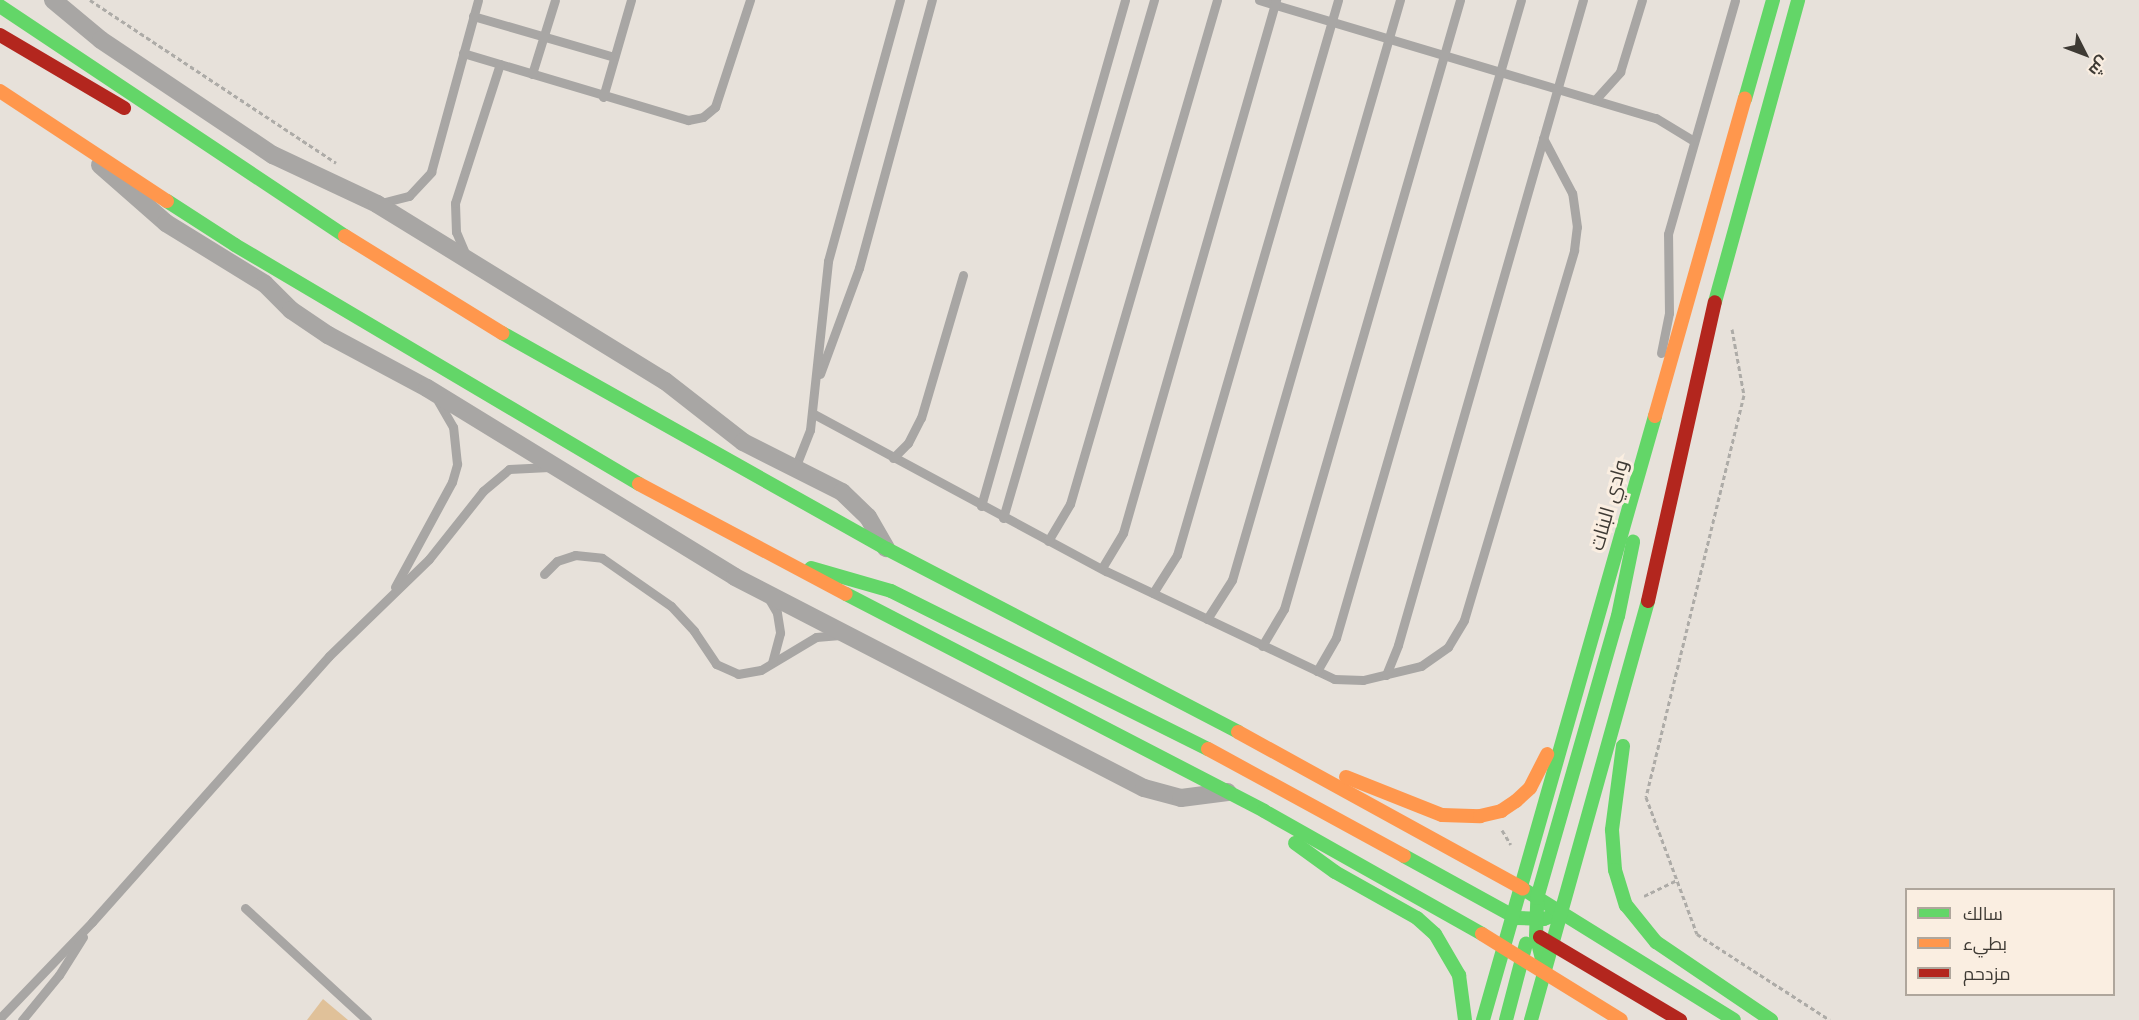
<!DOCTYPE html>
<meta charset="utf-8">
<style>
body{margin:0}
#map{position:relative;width:2139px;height:1020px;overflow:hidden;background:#e7e1da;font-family:"Space Grotesk",Cairo,sans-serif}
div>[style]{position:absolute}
.green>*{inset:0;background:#e0c199}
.path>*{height:3px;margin-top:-1.5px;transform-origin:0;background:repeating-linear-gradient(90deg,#adaba7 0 4.5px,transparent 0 7.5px)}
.lane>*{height:9px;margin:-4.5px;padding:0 4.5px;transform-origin:4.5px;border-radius:4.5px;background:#a8a6a4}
.street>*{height:18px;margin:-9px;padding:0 9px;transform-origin:9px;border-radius:9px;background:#a8a6a4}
.fast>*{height:14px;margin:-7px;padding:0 7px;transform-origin:7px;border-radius:7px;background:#63d668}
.slow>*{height:14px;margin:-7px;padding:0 7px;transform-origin:7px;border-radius:7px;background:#ff974d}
.jam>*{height:14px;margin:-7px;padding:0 7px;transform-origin:7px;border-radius:7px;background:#b3261e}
span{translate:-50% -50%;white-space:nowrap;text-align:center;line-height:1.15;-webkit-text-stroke:6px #faeee1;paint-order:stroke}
.street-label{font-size:20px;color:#3e3a34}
.legend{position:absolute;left:1905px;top:888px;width:210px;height:108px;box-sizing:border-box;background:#faeee1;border:2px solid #afa69c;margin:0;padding:8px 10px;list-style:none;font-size:18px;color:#3e3a34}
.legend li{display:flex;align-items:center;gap:12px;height:30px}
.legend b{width:30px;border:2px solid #afa69c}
.north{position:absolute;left:2055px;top:24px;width:60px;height:60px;-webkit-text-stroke:4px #faeee1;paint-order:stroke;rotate:132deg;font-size:16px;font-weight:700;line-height:24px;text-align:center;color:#3e3a34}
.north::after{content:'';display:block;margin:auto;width:21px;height:27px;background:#3e3a34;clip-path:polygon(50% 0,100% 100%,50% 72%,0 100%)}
</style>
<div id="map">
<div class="green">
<div style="clip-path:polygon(323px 999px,348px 1020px,307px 1020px)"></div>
</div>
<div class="path">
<div style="left:90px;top:0;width:295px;rotate:33.5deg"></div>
<div style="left:1732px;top:329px;width:67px;rotate:79.7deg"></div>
<div style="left:1744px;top:395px;width:414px;rotate:103.7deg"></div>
<div style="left:1646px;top:797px;width:146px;rotate:69.6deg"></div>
<div style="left:1697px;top:934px;width:158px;rotate:32.9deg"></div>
<div style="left:1502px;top:830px;width:17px;rotate:59deg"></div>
<div style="left:1644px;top:896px;width:37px;rotate:-26deg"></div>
<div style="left:1567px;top:1019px;width:1px;rotate:90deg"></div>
</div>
<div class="lane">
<div style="left:1259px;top:0;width:414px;rotate:16.6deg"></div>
<div style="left:1656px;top:118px;width:44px;rotate:31.2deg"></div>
<div style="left:473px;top:16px;width:147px;rotate:16.2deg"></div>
<div style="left:463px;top:53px;width:235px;rotate:16.6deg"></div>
<div style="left:688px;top:120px;width:15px;rotate:-11deg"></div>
<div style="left:703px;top:117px;width:16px;rotate:-40deg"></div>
<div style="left:715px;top:107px;width:113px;rotate:-71.9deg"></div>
<div style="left:532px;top:74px;width:77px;rotate:-72.7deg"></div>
<div style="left:603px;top:97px;width:101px;rotate:-73.9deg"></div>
<div style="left:1595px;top:100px;width:38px;rotate:-48deg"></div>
<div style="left:1620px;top:72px;width:75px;rotate:-73deg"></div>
<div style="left:381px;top:203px;width:29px;rotate:-14deg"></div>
<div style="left:409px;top:196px;width:33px;rotate:-47deg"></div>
<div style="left:431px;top:172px;width:178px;rotate:-74.7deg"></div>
<div style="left:465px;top:253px;width:23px;rotate:-113deg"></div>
<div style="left:456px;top:232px;width:29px;rotate:-92deg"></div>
<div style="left:455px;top:203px;width:146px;rotate:-72.1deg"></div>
<div style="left:1661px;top:353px;width:41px;rotate:-78.7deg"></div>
<div style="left:1669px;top:313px;width:79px;rotate:-90.7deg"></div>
<div style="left:1668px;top:234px;width:243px;rotate:-74deg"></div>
<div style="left:820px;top:374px;width:113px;rotate:-69.8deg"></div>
<div style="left:859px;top:268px;width:278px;rotate:-74.8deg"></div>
<div style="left:812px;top:413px;width:334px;rotate:28.3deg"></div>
<div style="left:1106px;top:571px;width:252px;rotate:25.3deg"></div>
<div style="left:1334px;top:679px;width:29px;rotate:2deg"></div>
<div style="left:1363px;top:680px;width:60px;rotate:-13.6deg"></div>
<div style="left:1421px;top:666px;width:33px;rotate:-35deg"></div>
<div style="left:1448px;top:647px;width:31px;rotate:-59deg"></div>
<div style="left:1464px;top:620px;width:386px;rotate:-73.4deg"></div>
<div style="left:1574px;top:250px;width:23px;rotate:-83deg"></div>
<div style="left:1577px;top:227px;width:34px;rotate:-98deg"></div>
<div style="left:1572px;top:193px;width:62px;rotate:-117.8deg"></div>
<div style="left:893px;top:458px;width:21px;rotate:-45deg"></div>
<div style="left:908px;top:443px;width:28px;rotate:-63deg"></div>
<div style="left:921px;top:418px;width:149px;rotate:-73.6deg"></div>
<div style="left:795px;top:468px;width:41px;rotate:-68.5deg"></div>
<div style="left:810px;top:430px;width:170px;rotate:-83.9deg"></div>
<div style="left:828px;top:261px;width:271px;rotate:-74.6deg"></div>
<div style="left:981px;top:506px;width:526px;rotate:-74.11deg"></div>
<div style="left:1003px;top:518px;width:540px;rotate:-73.75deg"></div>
<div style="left:1048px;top:541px;width:43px;rotate:-59.3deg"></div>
<div style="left:1070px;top:504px;width:525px;rotate:-73.74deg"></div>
<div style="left:1102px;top:568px;width:41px;rotate:-59deg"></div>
<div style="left:1123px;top:533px;width:555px;rotate:-73.98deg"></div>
<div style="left:544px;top:574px;width:18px;rotate:-45deg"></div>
<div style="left:557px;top:561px;width:19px;rotate:-18deg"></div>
<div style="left:575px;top:555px;width:27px;rotate:6deg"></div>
<div style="left:602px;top:558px;width:84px;rotate:34.8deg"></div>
<div style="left:671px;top:606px;width:34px;rotate:47deg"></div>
<div style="left:694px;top:631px;width:40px;rotate:56deg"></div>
<div style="left:716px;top:664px;width:24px;rotate:24deg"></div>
<div style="left:738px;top:674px;width:23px;rotate:-10deg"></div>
<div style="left:761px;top:670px;width:64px;rotate:-31deg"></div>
<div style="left:816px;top:637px;width:24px;rotate:-5deg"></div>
<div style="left:395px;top:587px;width:119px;rotate:-61.5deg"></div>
<div style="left:452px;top:482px;width:19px;rotate:-74deg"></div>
<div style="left:457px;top:464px;width:37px;rotate:-96deg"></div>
<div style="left:453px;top:427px;width:30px;rotate:-120deg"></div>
<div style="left:1153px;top:593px;width:45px;rotate:-57.7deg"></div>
<div style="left:1177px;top:555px;width:578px;rotate:-73.82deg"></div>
<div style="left:769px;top:599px;width:16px;rotate:60deg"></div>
<div style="left:777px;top:613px;width:20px;rotate:81deg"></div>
<div style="left:780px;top:633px;width:30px;rotate:105deg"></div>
<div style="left:1207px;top:619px;width:46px;rotate:-57.3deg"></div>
<div style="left:1232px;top:580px;width:604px;rotate:-73.85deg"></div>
<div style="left:1262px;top:646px;width:43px;rotate:-59.3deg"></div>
<div style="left:1284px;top:609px;width:634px;rotate:-73.88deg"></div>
<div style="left:1317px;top:671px;width:38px;rotate:-60deg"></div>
<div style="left:1336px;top:638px;width:664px;rotate:-73.83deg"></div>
<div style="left:1386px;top:675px;width:32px;rotate:-68deg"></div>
<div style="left:1398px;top:645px;width:671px;rotate:-74deg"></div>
<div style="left:245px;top:908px;width:166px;rotate:42.6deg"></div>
<div style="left:0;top:1018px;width:133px;rotate:-46.2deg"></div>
<div style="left:92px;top:922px;width:356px;rotate:-48.3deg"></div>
<div style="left:329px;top:656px;width:139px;rotate:-44.1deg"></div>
<div style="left:429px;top:559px;width:87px;rotate:-51.5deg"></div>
<div style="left:483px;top:491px;width:34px;rotate:-40deg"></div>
<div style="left:509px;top:469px;width:40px;rotate:-2.9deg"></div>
<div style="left:22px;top:1020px;width:58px;rotate:-50.6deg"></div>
<div style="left:59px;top:975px;width:45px;rotate:-57.7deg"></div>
</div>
<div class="street">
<div style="left:53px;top:0;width:62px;rotate:39.8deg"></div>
<div style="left:101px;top:40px;width:207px;rotate:33.8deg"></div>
<div style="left:273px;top:155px;width:115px;rotate:25.2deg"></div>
<div style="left:377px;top:204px;width:338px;rotate:31.6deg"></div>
<div style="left:665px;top:381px;width:99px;rotate:38deg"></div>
<div style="left:743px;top:442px;width:111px;rotate:26.8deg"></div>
<div style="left:842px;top:492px;width:36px;rotate:44deg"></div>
<div style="left:868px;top:517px;width:36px;rotate:60deg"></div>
<div style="left:100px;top:165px;width:88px;rotate:41.3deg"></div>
<div style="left:166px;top:223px;width:116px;rotate:31.6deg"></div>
<div style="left:265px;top:284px;width:37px;rotate:45deg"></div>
<div style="left:291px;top:310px;width:45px;rotate:34deg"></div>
<div style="left:328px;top:335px;width:112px;rotate:28.2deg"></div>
<div style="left:427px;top:388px;width:361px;rotate:31.5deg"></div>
<div style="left:735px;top:577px;width:460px;rotate:27.3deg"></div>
<div style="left:1144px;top:788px;width:38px;rotate:15deg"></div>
<div style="left:1181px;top:798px;width:47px;rotate:-7.3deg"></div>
</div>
<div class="fast">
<div style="left:0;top:6px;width:415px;rotate:33.7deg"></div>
<div style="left:1745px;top:99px;width:103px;rotate:-74.2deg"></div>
<div style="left:167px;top:201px;width:81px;rotate:32.9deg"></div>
<div style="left:235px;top:245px;width:469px;rotate:30.6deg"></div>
<div style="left:1715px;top:302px;width:313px;rotate:-74.6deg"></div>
<div style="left:502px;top:333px;width:441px;rotate:29.3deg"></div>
<div style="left:887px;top:549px;width:396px;rotate:27.5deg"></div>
<div style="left:811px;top:568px;width:83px;rotate:16deg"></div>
<div style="left:891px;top:591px;width:354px;rotate:26.5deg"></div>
<div style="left:846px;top:594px;width:471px;rotate:27.4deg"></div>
<div style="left:1264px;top:811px;width:250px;rotate:29.4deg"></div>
<div style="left:1623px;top:746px;width:85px;rotate:97.5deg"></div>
<div style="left:1612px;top:830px;width:40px;rotate:85.7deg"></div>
<div style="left:1615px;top:870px;width:37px;rotate:73deg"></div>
<div style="left:1626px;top:905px;width:48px;rotate:51deg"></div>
<div style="left:1656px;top:942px;width:139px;rotate:34.1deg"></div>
<div style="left:1295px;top:843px;width:49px;rotate:35.9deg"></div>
<div style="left:1335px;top:872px;width:94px;rotate:29.3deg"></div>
<div style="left:1417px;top:918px;width:24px;rotate:42deg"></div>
<div style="left:1435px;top:934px;width:48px;rotate:59.7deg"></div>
<div style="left:1459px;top:975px;width:45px;rotate:82.4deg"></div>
<div style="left:1404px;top:856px;width:129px;rotate:28.8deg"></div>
<div style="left:1517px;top:918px;width:27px;rotate:2deg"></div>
<div style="left:1544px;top:919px;width:19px;rotate:-21deg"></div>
<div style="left:1523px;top:889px;width:248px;rotate:31.8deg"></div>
<div style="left:1545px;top:971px;width:36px;rotate:-104deg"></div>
<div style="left:1536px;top:936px;width:38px;rotate:-88deg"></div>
<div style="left:1537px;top:898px;width:293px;rotate:-74deg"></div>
<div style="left:1618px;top:616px;width:76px;rotate:-78.5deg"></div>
<div style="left:1483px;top:1020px;width:628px;rotate:-74.1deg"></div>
<div style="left:1506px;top:1020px;width:79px;rotate:-75.3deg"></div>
<div style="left:1531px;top:1020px;width:435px;rotate:-74.4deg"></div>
</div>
<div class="slow">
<div style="left:0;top:91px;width:200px;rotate:33.4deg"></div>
<div style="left:345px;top:236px;width:185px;rotate:31.7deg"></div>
<div style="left:1655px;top:416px;width:330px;rotate:-74.2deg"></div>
<div style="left:639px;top:484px;width:234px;rotate:28deg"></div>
<div style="left:1238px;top:732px;width:325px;rotate:28.8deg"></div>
<div style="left:1208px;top:749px;width:223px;rotate:28.6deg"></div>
<div style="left:1346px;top:777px;width:103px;rotate:21.6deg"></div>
<div style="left:1442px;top:815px;width:38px;rotate:2deg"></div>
<div style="left:1480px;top:816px;width:22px;rotate:-13deg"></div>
<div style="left:1501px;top:811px;width:18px;rotate:-34deg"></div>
<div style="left:1516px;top:801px;width:19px;rotate:-43deg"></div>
<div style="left:1530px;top:788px;width:38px;rotate:-63deg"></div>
<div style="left:1482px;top:934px;width:163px;rotate:31.7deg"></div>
</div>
<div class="jam">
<div style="left:0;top:35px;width:144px;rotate:30.5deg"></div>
<div style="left:1648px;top:601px;width:306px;rotate:-77.4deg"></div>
<div style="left:1540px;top:937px;width:163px;rotate:30.7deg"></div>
</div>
<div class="street-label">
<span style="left:1609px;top:505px;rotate:-74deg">وادي البنات</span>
</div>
<ul class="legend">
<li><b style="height:8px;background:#63d668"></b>سالك</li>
<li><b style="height:8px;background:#ff974d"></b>بطيء</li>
<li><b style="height:8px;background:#b3261e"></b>مزدحم</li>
</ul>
<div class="north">ش</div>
</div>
